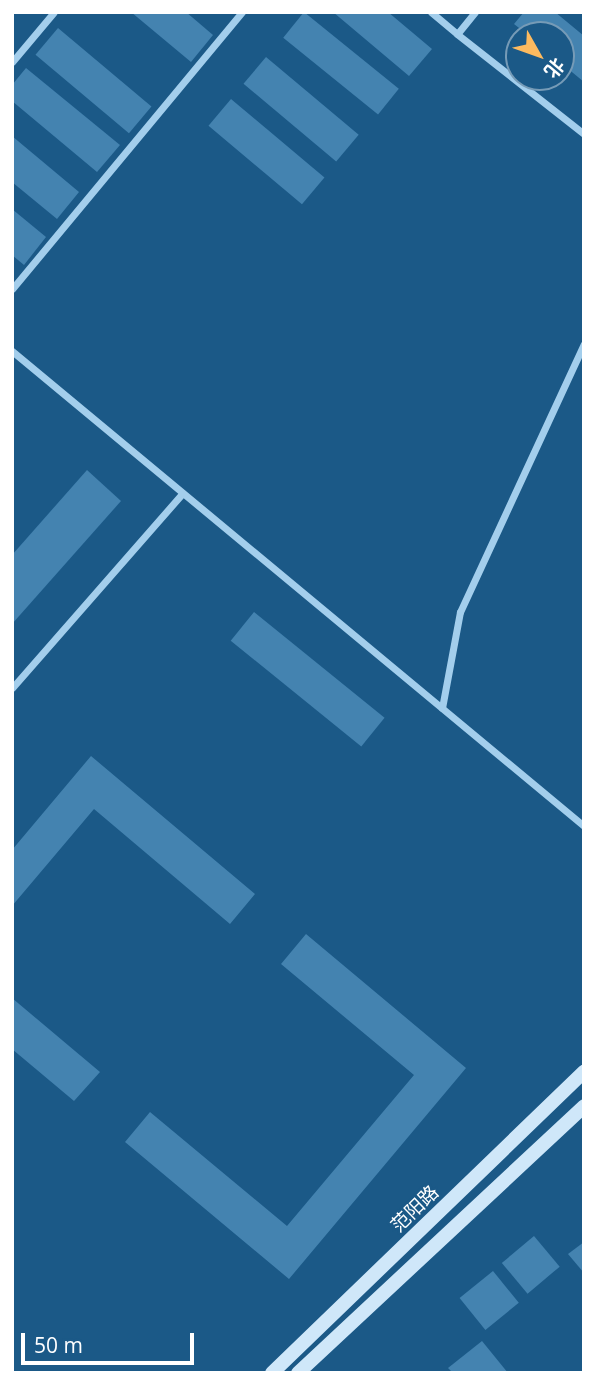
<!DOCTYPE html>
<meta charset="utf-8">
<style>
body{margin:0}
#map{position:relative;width:596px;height:1385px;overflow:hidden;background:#1b5987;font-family:"Open Sans","Noto Sans SC",sans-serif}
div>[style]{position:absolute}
.building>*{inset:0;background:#4483b0;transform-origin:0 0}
.street>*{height:7px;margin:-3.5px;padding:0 3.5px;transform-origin:3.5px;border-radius:3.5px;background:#a3ceec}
.secondary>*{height:14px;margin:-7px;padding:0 7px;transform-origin:7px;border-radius:7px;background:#cfe7f9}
span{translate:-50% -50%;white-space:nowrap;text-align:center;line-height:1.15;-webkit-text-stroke:5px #1b5987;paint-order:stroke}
.street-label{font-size:19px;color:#fff}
.frame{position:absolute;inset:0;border:14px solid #fff;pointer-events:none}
.north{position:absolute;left:505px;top:21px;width:70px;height:70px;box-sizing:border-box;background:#1b5987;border:2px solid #769bb7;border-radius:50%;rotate:130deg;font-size:19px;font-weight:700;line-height:28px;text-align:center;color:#fff}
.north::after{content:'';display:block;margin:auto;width:24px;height:32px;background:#fdba5f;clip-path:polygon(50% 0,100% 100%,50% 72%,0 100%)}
.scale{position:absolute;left:21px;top:1333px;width:173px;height:32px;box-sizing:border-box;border:4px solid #fff;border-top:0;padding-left:9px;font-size:21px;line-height:24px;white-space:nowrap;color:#fff;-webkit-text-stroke:5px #1b5987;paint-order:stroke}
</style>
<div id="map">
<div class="building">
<div style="clip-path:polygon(131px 12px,186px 12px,213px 35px,191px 62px)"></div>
<div style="left:304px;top:12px;width:122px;height:33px;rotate:39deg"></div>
<div style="clip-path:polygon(333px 12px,388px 12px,432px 49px,409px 76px)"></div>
<div style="clip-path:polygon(524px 12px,555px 12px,584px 36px,584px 82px,561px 63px,561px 35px,528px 35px,514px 24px)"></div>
<div style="left:58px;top:28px;width:122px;height:35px;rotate:40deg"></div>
<div style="left:266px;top:57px;width:121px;height:35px;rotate:40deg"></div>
<div style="clip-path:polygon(26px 68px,120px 145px,97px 172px,12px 101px,12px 85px)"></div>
<div style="left:231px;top:99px;width:122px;height:35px;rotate:40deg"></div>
<div style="clip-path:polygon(12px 136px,79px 192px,57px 219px,12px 182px)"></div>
<div style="clip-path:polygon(12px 209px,46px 237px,24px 265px,12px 255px)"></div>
<div style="clip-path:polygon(87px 470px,121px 501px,12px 624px,12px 555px)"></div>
<div style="left:254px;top:612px;width:168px;height:37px;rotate:39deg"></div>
<div style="clip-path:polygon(91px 756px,255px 894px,230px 924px,94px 809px,12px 906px,12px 850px)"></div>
<div style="clip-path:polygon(306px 934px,466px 1068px,289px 1279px,125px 1142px,150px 1112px,287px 1226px,414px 1075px,281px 964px)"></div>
<div style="clip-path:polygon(12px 998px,100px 1072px,74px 1101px,12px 1049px)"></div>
<div style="left:534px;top:1236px;width:40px;height:42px;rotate:50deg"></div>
<div style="clip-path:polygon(584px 1242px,584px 1273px,568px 1254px)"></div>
<div style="left:493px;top:1271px;width:41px;height:43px;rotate:51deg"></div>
<div style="clip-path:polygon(482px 1341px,508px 1373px,453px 1373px,448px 1368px)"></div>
</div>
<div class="street">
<div style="left:431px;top:12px;width:34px;rotate:40deg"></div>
<div style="left:475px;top:12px;width:28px;rotate:129deg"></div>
<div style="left:457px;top:34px;width:162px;rotate:38.2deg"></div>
<div style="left:12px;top:62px;width:65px;rotate:-50deg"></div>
<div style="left:12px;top:289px;width:360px;rotate:-50.3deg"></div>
<div style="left:12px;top:351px;width:744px;rotate:39.71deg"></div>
<div style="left:12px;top:688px;width:259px;rotate:-48.8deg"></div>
<div style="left:442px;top:708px;width:98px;rotate:-79.4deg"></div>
<div style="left:460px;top:612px;width:295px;rotate:-65.2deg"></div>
</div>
<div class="secondary">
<div style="left:272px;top:1373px;width:434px;rotate:-44deg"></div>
<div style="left:298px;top:1373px;width:391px;rotate:-43deg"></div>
</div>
<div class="street-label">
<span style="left:415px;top:1209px;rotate:-44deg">范阳路</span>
</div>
<div class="frame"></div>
<div class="north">北</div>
<div class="scale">50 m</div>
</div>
